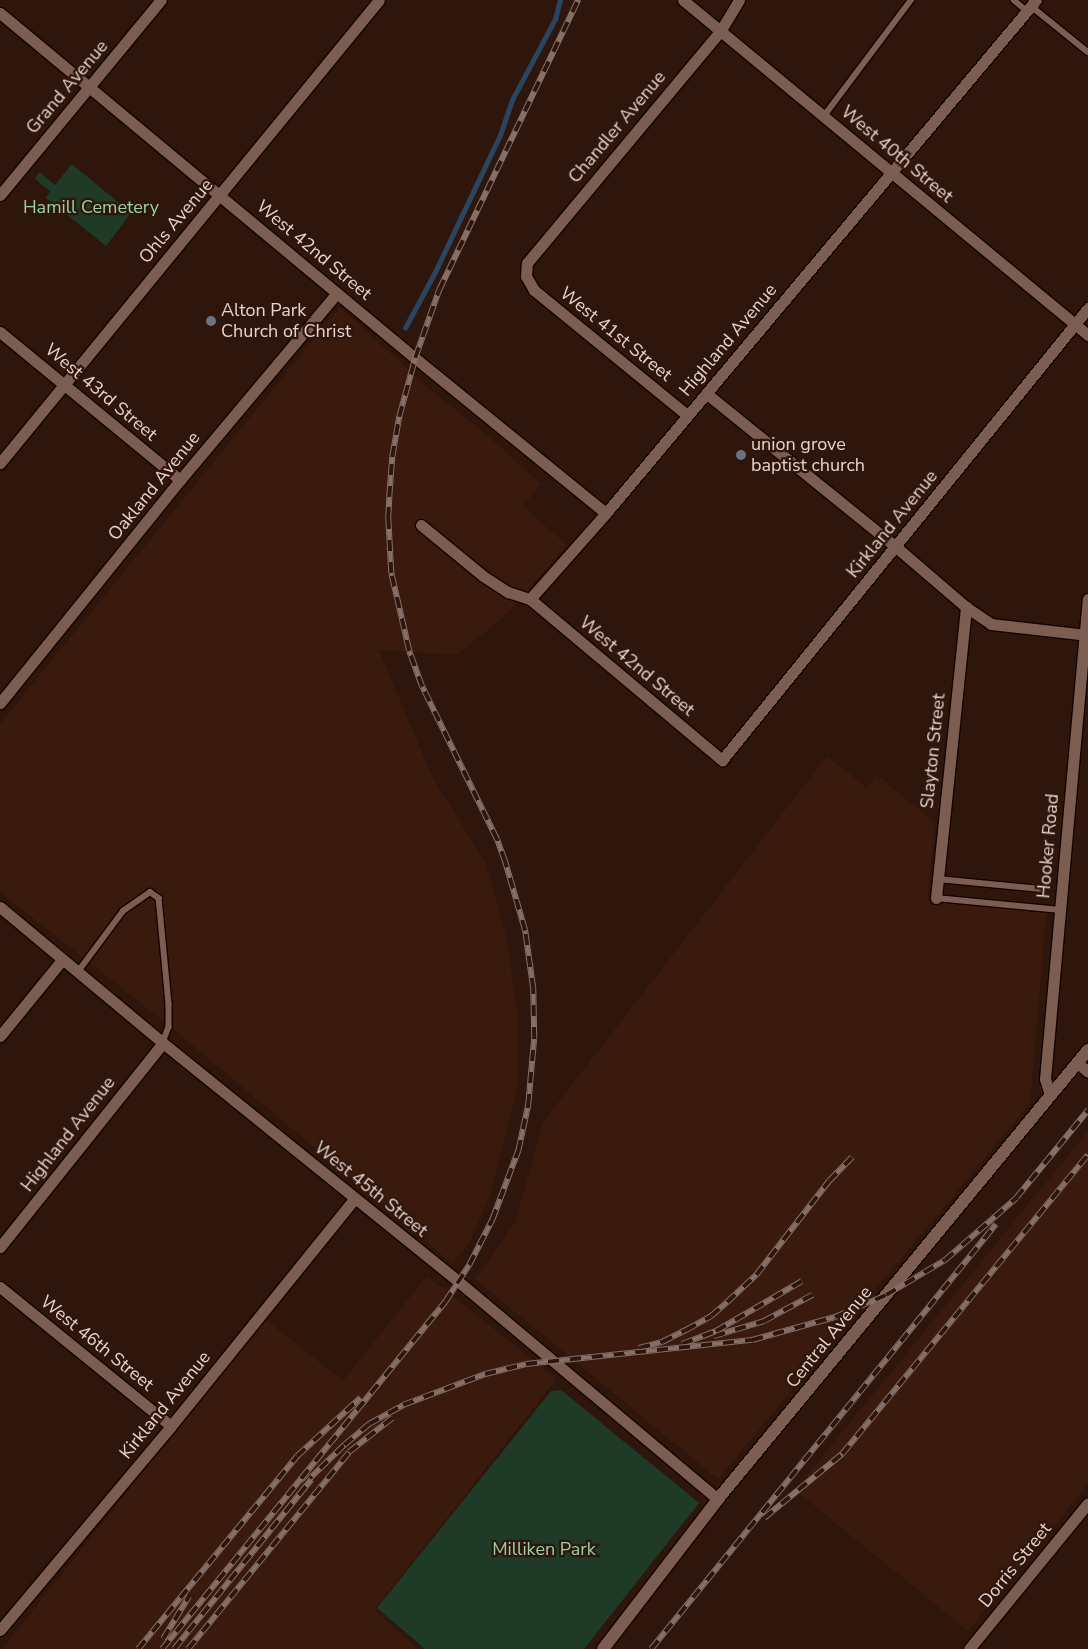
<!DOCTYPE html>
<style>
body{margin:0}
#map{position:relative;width:1088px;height:1649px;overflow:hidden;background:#2f160c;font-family:"Nunito Sans",sans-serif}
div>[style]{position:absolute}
.built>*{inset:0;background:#391a0d}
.green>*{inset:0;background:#1f3a26}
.stream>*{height:4.5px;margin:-2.25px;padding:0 2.25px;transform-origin:2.25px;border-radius:2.25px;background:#2a4561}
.roads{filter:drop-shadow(1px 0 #160200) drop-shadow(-1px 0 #160200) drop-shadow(0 1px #160200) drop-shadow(0 -1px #160200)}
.service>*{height:5.5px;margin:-2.75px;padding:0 2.75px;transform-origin:2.75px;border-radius:2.75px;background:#7c5d51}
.minor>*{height:11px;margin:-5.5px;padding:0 5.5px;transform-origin:5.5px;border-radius:5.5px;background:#7c5d51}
.tertiary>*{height:12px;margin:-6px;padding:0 6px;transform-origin:6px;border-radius:6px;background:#7c5d51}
.rail>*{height:5.5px;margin-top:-2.75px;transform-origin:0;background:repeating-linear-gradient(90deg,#2f160c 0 11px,#856f67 0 22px);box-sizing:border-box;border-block:1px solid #856f67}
.dots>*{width:14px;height:14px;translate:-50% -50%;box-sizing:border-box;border:2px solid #2f160c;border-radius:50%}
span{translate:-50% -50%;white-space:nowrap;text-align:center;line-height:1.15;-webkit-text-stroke:4.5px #2f160c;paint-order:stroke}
.street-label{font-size:18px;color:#e6d4cd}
.park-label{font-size:18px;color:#98d2a4}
.poi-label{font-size:18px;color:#e6d4cd}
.left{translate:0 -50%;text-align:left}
</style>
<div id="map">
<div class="built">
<div style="clip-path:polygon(340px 307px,429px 389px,488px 436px,541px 484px,523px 506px,567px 545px,509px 612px,457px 655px,379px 650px,432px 776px,486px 864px,507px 939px,517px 1011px,517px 1091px,490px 1195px,471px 1239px,453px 1264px,165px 1022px,0 892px,0 724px)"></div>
<div style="clip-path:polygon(827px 756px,867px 788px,876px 774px,935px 823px,927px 901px,1047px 905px,1030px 1103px,718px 1479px,475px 1279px,515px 1223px,543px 1122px)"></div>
<div style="clip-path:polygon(1088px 1131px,1088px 1484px,968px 1631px,795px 1490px)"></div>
<div style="clip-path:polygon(427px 1276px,557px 1379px,374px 1610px,419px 1649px,2px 1649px,265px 1319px,343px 1381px)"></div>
</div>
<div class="green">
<div style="clip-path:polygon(72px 164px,131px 213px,106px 246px,46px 198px,50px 191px,35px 179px,39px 172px,55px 185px)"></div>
<div style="clip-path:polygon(561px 1390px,699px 1503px,584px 1649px,425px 1649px,377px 1608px,551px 1391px)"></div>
</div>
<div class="stream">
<div style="left:405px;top:328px;width:64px;rotate:-61.8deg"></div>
<div style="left:435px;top:272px;width:152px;rotate:-64.6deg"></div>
<div style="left:500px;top:135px;width:37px;rotate:-71deg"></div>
<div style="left:512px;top:100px;width:92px;rotate:-62deg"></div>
<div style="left:555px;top:19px;width:20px;rotate:-75deg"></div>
</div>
<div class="roads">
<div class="service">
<div style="left:1014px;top:0;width:17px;rotate:40deg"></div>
<div style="left:1031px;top:6px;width:73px;rotate:38.9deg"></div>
<div style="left:824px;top:116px;width:145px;rotate:-53.1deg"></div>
<div style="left:938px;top:879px;width:103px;rotate:5.5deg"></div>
<div style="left:936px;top:898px;width:125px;rotate:5.5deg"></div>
<div style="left:77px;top:973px;width:77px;rotate:-53.4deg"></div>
<div style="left:123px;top:911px;width:33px;rotate:-35deg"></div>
<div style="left:150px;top:892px;width:11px;rotate:34deg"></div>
<div style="left:159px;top:898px;width:106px;rotate:84.6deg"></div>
<div style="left:169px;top:1004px;width:23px;rotate:90deg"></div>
<div style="left:169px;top:1027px;width:17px;rotate:111deg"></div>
</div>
<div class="minor">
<div style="left:683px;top:0;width:526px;rotate:39.6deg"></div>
<div style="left:0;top:13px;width:540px;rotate:39.74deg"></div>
<div style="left:415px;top:358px;width:246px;rotate:39.1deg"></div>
<div style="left:0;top:195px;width:253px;rotate:-50.5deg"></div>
<div style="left:0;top:332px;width:233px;rotate:39.4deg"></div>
<div style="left:707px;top:394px;width:243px;rotate:39deg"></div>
<div style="left:896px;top:547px;width:92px;rotate:40.6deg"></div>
<div style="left:966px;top:607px;width:30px;rotate:34deg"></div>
<div style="left:991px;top:624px;width:98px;rotate:6.5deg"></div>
<div style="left:687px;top:415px;width:198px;rotate:-140.8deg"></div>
<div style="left:534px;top:290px;width:16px;rotate:-120deg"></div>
<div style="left:526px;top:276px;width:13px;rotate:-86deg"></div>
<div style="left:527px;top:263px;width:303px;rotate:-50.2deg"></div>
<div style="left:721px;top:30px;width:35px;rotate:-59deg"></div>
<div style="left:0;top:463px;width:598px;rotate:-50.7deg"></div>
<div style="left:421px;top:525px;width:80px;rotate:39.4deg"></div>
<div style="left:483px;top:576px;width:30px;rotate:33deg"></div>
<div style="left:508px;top:592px;width:23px;rotate:18deg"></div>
<div style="left:530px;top:599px;width:115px;rotate:-48.5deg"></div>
<div style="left:606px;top:513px;width:669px;rotate:-50.03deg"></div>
<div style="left:530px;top:599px;width:251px;rotate:40deg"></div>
<div style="left:722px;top:760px;width:582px;rotate:-51deg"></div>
<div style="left:0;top:703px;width:287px;rotate:-51.1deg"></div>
<div style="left:180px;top:480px;width:244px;rotate:-50deg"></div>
<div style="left:936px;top:898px;width:293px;rotate:-84.1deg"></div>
<div style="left:0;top:907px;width:212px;rotate:39.8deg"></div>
<div style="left:163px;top:1043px;width:380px;rotate:38.9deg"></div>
<div style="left:459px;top:1282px;width:338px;rotate:40deg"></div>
<div style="left:0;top:1036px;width:98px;rotate:-50.8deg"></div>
<div style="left:1078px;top:1063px;width:13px;rotate:42deg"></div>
<div style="left:1050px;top:1095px;width:17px;rotate:-107deg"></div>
<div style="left:1045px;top:1079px;width:482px;rotate:-84.9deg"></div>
<div style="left:0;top:1247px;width:261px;rotate:-51.4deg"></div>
<div style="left:0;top:1287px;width:220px;rotate:39.1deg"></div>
<div style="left:0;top:1630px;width:266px;rotate:-50deg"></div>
<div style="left:171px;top:1426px;width:292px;rotate:-51.1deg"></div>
<div style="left:969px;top:1649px;width:188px;rotate:-50.8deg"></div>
</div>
<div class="tertiary">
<div style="left:603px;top:1649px;width:189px;rotate:-52.5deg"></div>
<div style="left:718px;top:1499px;width:582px;rotate:-50.51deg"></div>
</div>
</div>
<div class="rail">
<div style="left:714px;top:1336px;width:52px;rotate:-16.7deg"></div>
<div style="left:764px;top:1321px;width:55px;rotate:-28.4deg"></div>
<div style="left:682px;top:1344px;width:36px;rotate:-21deg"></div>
<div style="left:716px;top:1331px;width:99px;rotate:-30.2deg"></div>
<div style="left:639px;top:1348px;width:24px;rotate:-15deg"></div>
<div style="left:662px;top:1342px;width:27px;rotate:-27deg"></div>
<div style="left:686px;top:1330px;width:29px;rotate:-29deg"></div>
<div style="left:711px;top:1316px;width:21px;rotate:-41deg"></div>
<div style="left:727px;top:1302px;width:40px;rotate:-43deg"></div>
<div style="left:756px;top:1275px;width:119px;rotate:-52.2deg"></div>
<div style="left:829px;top:1181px;width:33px;rotate:-46deg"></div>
<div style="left:304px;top:1484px;width:56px;rotate:-44.3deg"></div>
<div style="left:344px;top:1445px;width:33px;rotate:-40deg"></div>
<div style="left:369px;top:1424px;width:39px;rotate:-29deg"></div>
<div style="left:403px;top:1405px;width:88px;rotate:-20.7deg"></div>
<div style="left:485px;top:1374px;width:42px;rotate:-13.7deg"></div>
<div style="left:526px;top:1364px;width:227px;rotate:-6.1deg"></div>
<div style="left:752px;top:1340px;width:86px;rotate:-15.5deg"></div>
<div style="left:835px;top:1317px;width:56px;rotate:-23.3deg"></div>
<div style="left:886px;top:1295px;width:69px;rotate:-30.7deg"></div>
<div style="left:945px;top:1260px;width:94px;rotate:-41.1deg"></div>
<div style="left:1016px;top:1198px;width:114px;rotate:-50.7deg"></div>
<div style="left:764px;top:1518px;width:101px;rotate:-39.4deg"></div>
<div style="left:842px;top:1454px;width:387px;rotate:-50.6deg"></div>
<div style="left:163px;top:1639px;width:50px;rotate:-58.8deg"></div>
<div style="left:138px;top:1649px;width:250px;rotate:-50.5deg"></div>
<div style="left:297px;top:1456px;width:86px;rotate:-42.6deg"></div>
<div style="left:162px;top:1649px;width:448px;rotate:-50.8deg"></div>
<div style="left:445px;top:1302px;width:44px;rotate:-57deg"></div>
<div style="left:469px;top:1265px;width:51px;rotate:-62.9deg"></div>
<div style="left:492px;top:1220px;width:74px;rotate:-69.4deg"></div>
<div style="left:518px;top:1151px;width:47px;rotate:-77.7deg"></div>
<div style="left:528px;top:1105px;width:67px;rotate:-84.9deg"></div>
<div style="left:534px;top:1038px;width:49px;rotate:-91.2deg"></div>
<div style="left:533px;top:989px;width:59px;rotate:-97.9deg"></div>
<div style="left:525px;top:931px;width:72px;rotate:-106.2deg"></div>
<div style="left:505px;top:862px;width:23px;rotate:-110deg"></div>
<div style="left:497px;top:840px;width:170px;rotate:-116.1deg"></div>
<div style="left:422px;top:687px;width:38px;rotate:-110deg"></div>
<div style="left:409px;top:651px;width:80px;rotate:-103deg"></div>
<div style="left:391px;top:573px;width:55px;rotate:-93.1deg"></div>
<div style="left:388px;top:518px;width:21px;rotate:-87deg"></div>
<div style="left:389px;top:497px;width:40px;rotate:-85.7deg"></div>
<div style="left:392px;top:457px;width:41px;rotate:-80.1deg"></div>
<div style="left:399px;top:417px;width:61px;rotate:-74.8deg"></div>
<div style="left:415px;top:358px;width:72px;rotate:-70.6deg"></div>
<div style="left:439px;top:290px;width:322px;rotate:-64.4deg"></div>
<div style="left:174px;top:1649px;width:218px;rotate:-51deg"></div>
<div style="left:188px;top:1649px;width:254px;rotate:-50.7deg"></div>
<div style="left:349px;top:1452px;width:55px;rotate:-38.3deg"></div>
<div style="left:651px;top:1649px;width:547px;rotate:-50.93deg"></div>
</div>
<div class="dots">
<div style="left:211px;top:321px;background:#6b7280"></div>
<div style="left:741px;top:455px;background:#6b7280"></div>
</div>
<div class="street-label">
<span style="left:67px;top:87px;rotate:-50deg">Grand Avenue</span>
<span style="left:617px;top:127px;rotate:-50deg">Chandler Avenue</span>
<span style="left:897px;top:154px;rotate:40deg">West 40th Street</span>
<span style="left:176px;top:221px;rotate:-50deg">Ohls Avenue</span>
<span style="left:314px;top:250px;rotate:40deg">West 42nd Street</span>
<span style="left:616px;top:334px;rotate:39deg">West 41st Street</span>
<span style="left:728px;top:340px;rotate:-50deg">Highland Avenue</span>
<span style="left:101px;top:392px;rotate:40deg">West 43rd Street</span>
<span style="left:154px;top:486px;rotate:-51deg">Oakland Avenue</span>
<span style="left:892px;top:524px;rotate:-51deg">Kirkland Avenue</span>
<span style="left:637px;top:666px;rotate:40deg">West 42nd Street</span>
<span style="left:933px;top:751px;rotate:-84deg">Slayton Street</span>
<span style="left:1048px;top:846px;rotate:-85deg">Hooker Road</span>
<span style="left:68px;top:1134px;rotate:-52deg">Highland Avenue</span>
<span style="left:371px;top:1189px;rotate:39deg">West 45th Street</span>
<span style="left:829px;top:1337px;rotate:-51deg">Central Avenue</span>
<span style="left:97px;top:1343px;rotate:39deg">West 46th Street</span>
<span style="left:165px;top:1405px;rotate:-51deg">Kirkland Avenue</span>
<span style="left:1015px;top:1565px;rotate:-51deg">Dorris Street</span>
</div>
<div class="park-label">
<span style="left:91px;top:207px">Hamill Cemetery</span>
<span style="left:544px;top:1549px">Milliken Park</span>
</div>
<div class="poi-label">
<span class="left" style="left:221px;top:321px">Alton Park<br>Church of Christ</span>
<span class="left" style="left:751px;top:455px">union grove<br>baptist church</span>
</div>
</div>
